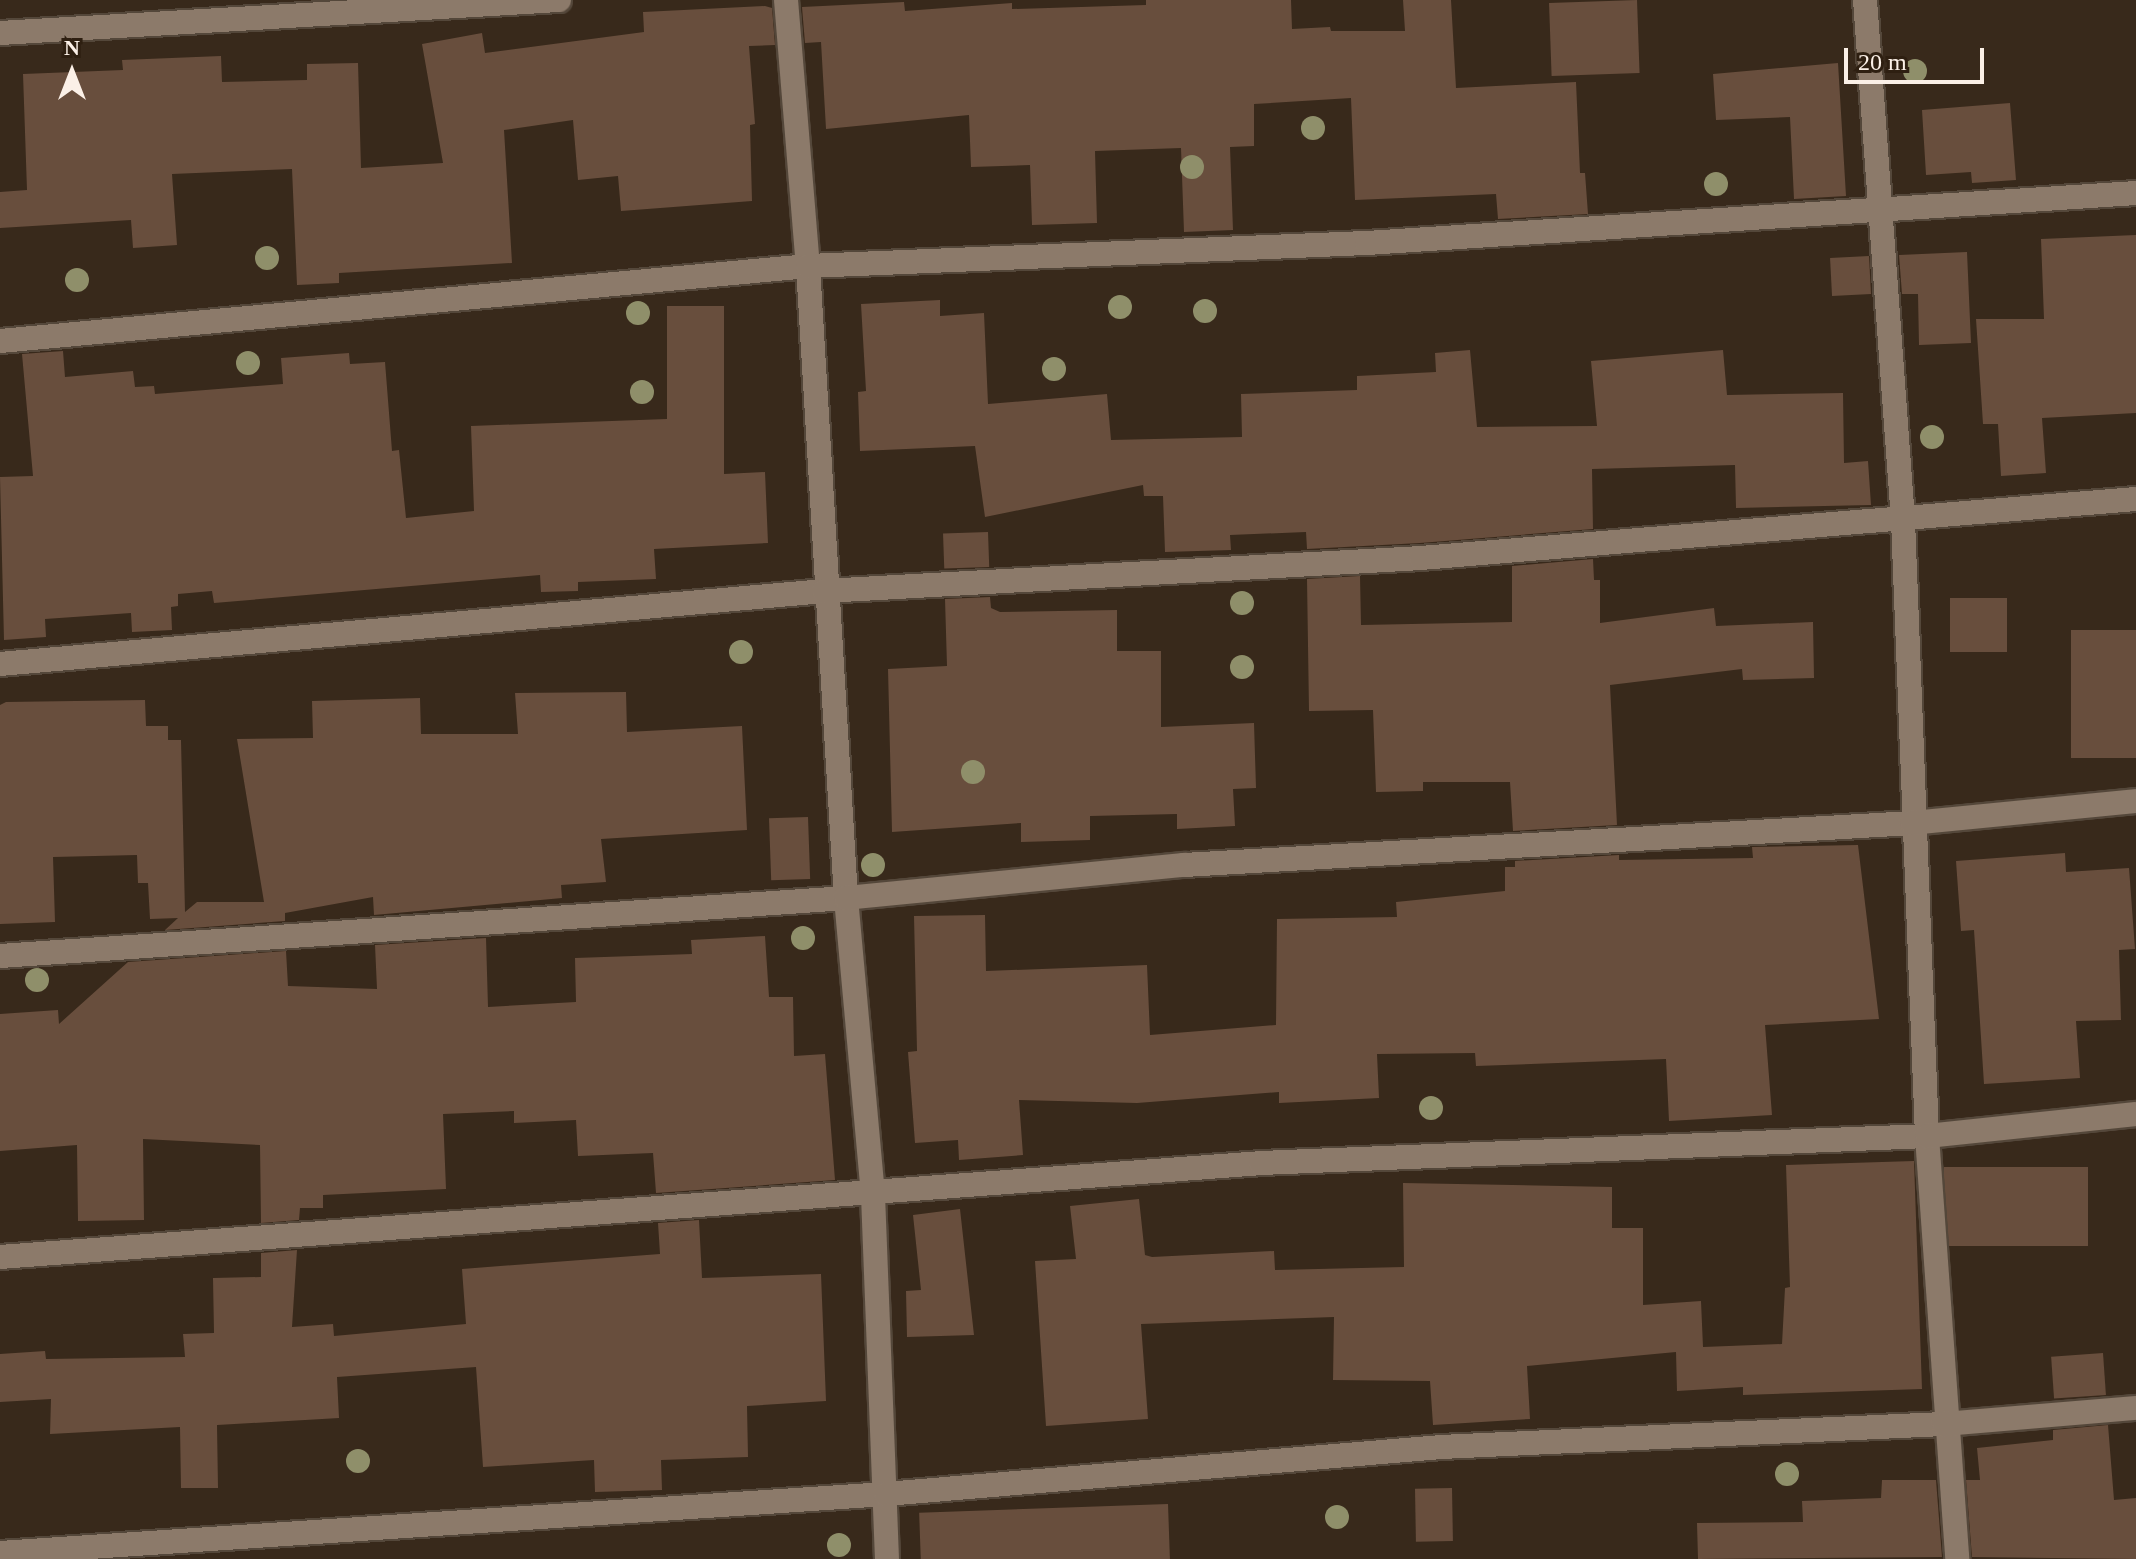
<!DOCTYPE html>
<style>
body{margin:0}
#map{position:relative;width:2136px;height:1559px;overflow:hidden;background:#38291b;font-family:Georgia,serif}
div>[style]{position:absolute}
.building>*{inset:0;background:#684e3d;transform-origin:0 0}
.roads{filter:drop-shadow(2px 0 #54473a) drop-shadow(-2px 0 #54473a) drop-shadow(0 2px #54473a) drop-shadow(0 -2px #54473a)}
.street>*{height:24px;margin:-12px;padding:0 12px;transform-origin:12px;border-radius:12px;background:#8c7a6a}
.trees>*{width:24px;height:24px;margin:-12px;border-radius:50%;background:#8f8f6a}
span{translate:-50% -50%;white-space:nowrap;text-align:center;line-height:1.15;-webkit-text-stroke:6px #2e1f11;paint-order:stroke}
.north{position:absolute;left:32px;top:32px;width:80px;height:80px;-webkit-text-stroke:6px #2e1f11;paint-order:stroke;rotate:0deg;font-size:22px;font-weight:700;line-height:32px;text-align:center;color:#fbf0e7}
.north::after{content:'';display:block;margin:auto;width:28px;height:36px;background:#fbf0e7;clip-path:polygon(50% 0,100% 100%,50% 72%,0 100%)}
.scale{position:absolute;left:1844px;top:48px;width:140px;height:36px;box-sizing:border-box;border:4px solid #fbf0e7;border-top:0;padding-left:10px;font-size:24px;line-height:28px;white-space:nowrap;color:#fbf0e7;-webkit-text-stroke:6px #2e1f11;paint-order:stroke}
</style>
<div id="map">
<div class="building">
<div style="clip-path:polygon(1146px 0,1291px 0,1292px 29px,1330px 27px,1331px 31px,1405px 31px,1403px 0,1451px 0,1456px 88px,1576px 82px,1580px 173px,1585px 173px,1588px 214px,1498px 219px,1496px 194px,1355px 200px,1351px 98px,1254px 104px,1254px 146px,1230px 147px,1233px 230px,1184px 232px,1181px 148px,1095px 151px,1097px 223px,1032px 225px,1030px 165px,971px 167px,969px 115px,826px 129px,821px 42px,805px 43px,802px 7px,904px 2px,905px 11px,1012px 3px,1012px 9px,1146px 5px)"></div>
<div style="left:1637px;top:0;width:73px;height:88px;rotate:88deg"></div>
<div style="clip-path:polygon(765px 6px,772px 8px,775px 45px,749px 46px,755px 124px,750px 125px,752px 201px,621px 211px,618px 176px,578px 180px,573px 120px,504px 130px,512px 263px,339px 273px,339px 283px,297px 285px,292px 169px,172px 174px,177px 245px,133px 248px,131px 220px,0 228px,0 192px,27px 190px,23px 74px,123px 70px,122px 60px,221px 56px,222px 82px,307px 80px,307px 64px,358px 63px,361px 168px,443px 163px,422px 44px,482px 33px,485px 53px,644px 32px,643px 12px)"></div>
<div style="clip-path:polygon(1838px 63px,1846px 196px,1794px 199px,1790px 117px,1716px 120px,1713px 74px)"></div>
<div style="clip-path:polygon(2010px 103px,2016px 180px,1972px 183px,1971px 172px,1926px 175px,1922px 110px)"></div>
<div style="clip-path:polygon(2136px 235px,2136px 413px,2042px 418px,2046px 473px,2001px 476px,1998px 424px,1983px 424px,1976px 319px,2044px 319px,2041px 239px)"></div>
<div style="clip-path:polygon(1967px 252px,1971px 343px,1919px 345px,1918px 294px,1902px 294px,1899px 255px)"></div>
<div style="left:1869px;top:256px;width:38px;height:39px;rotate:87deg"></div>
<div style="clip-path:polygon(940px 300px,940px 316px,984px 313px,988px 404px,1107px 394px,1111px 440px,1242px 437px,1241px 394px,1357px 390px,1357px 376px,1436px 372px,1435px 353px,1470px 350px,1477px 427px,1597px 426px,1591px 361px,1723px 350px,1727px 395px,1843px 393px,1844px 463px,1868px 461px,1871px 505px,1736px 508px,1735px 465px,1592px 469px,1593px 529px,1420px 543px,1307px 549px,1306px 532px,1230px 535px,1231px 550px,1165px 552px,1163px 496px,1144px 496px,1143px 485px,985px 517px,975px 446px,860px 451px,858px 392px,866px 391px,861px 304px)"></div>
<div style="clip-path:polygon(667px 306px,724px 306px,724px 474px,765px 472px,768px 543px,654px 549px,656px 579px,578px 582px,578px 591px,541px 592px,540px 575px,214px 603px,212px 591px,178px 594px,178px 606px,171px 607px,172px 630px,132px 632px,131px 613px,45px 619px,46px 637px,4px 640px,0 477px,33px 476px,22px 354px,63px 351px,65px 377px,133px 371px,135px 387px,154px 386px,155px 394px,283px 384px,281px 358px,349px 353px,350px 364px,385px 362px,392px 451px,399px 450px,406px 518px,474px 511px,471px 426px,667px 419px)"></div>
<div style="left:988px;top:532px;width:35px;height:45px;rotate:88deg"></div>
<div style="clip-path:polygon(1593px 559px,1594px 580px,1600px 580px,1600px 623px,1714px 608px,1716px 626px,1813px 622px,1814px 678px,1743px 680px,1742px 669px,1610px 685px,1617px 825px,1513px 831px,1510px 782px,1423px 782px,1423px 791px,1376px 792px,1373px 710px,1309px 711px,1307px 579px,1360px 576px,1361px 625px,1512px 622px,1512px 566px)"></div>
<div style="clip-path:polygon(990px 597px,991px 608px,1000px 612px,1117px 610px,1117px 651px,1161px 651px,1161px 727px,1254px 723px,1256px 788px,1233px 789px,1235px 826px,1177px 829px,1177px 814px,1090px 816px,1090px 840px,1021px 842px,1021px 823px,892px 832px,888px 669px,947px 666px,945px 599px)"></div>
<div style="left:1950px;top:598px;width:57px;height:54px"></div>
<div style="left:2136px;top:630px;width:128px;height:65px;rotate:90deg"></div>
<div style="clip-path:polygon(626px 692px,627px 732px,742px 726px,747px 830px,601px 839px,606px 882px,561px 885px,562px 898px,374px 915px,373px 897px,285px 913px,285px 921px,165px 930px,178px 918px,150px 919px,148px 883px,138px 883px,137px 855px,53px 857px,55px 922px,0 924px,0 705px,6px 702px,145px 700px,146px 726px,168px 726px,168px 740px,181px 740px,185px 912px,197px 902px,264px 902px,237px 739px,313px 738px,312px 701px,420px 698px,421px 734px,518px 734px,515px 693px)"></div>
<div style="left:808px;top:817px;width:62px;height:39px;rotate:88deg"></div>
<div style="clip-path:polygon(1858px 845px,1879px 1019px,1765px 1025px,1772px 1115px,1669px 1121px,1666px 1059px,1476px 1066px,1475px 1053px,1377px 1054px,1379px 1098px,1279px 1103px,1279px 1092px,1137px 1103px,1019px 1100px,1023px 1155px,959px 1160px,958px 1140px,915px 1143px,908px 1052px,917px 1051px,914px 916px,985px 915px,986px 971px,1147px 965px,1150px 1035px,1276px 1025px,1277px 919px,1397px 917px,1396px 902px,1505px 891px,1505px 867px,1515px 867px,1515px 861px,1619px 855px,1619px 860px,1753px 858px,1752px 847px)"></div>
<div style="clip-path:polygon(2065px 853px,2066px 872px,2129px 868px,2135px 949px,2119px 950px,2121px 1020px,2076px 1021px,2080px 1078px,1984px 1084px,1974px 930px,1961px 931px,1956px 861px)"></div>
<div style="clip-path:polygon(765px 936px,769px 997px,793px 997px,794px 1056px,825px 1054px,835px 1180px,656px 1193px,653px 1153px,578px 1156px,576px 1120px,514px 1123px,514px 1111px,443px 1114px,446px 1189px,323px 1195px,323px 1208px,300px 1208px,299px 1220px,261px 1223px,260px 1145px,143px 1139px,144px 1220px,78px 1221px,77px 1145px,0 1151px,0 1014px,58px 1010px,59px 1024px,128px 962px,286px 951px,288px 986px,377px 989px,375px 945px,486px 938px,488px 1007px,576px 1002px,575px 958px,692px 954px,691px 940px)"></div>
<div style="clip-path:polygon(1914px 1161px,1922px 1389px,1743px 1395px,1743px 1387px,1677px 1391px,1676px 1352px,1527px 1366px,1530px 1419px,1433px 1425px,1430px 1381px,1333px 1380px,1334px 1317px,1141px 1324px,1148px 1419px,1046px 1426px,1035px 1261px,1076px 1259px,1070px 1206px,1139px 1199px,1145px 1255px,1152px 1257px,1274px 1251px,1275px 1270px,1404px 1267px,1403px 1183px,1612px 1187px,1612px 1228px,1643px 1228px,1643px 1305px,1701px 1301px,1703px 1347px,1782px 1344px,1785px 1288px,1790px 1287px,1786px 1165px)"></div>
<div style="left:1944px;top:1167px;width:144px;height:79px"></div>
<div style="clip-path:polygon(960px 1209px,974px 1335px,907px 1337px,906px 1291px,921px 1290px,913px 1215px)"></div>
<div style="clip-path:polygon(699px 1220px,702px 1278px,821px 1274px,826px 1401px,747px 1406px,748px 1457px,661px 1460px,662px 1490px,595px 1492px,594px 1460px,483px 1467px,476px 1367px,337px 1377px,339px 1418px,217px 1425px,218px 1488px,181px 1488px,180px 1427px,50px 1434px,51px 1399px,0 1402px,0 1354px,45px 1351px,46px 1359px,185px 1357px,183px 1334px,214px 1333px,213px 1278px,261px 1277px,261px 1253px,297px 1250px,292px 1327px,333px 1324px,334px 1336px,466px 1324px,462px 1269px,660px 1254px,658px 1223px)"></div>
<div style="left:2103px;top:1353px;width:42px;height:52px;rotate:86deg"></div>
<div style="clip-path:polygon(2108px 1425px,2114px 1500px,2136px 1498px,2136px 1559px,1972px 1557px,1966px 1480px,1980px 1480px,1977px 1448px,2053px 1440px,2053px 1430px)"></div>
<div style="clip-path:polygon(1882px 1480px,1936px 1480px,1942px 1557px,1698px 1559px,1697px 1523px,1803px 1522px,1802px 1501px,1881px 1498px)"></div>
<div style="left:1452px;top:1488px;width:53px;height:37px;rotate:89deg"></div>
<div style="left:1168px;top:1504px;width:55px;height:249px;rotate:88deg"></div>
</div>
<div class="roads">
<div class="street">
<div style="left:786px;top:0;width:267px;rotate:85.3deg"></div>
<div style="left:808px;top:266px;width:633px;rotate:86.56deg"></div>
<div style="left:846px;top:898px;width:298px;rotate:84.8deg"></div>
<div style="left:873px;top:1195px;width:364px;rotate:87.8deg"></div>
<div style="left:1865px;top:0;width:521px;rotate:85.82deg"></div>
<div style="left:1903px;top:520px;width:616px;rotate:87.77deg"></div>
<div style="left:1927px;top:1136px;width:424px;rotate:85.9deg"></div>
<div style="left:0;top:33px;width:560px;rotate:-3.38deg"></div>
<div style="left:0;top:341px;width:811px;rotate:-5.3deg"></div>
<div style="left:808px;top:266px;width:559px;rotate:-2.36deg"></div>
<div style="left:1367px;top:243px;width:771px;rotate:-3.72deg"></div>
<div style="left:0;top:664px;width:827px;rotate:-5.06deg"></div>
<div style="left:824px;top:591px;width:598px;rotate:-3.16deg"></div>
<div style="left:1421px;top:558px;width:717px;rotate:-4.72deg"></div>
<div style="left:0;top:956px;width:848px;rotate:-3.92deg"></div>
<div style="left:846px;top:898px;width:340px;rotate:-5.6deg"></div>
<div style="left:1184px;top:865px;width:729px;rotate:-3.3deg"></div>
<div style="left:1912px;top:823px;width:225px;rotate:-5.6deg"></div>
<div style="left:0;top:1257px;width:1264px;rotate:-4.26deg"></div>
<div style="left:1261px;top:1163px;width:667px;rotate:-2.32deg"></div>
<div style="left:1927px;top:1136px;width:210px;rotate:-6deg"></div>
<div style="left:0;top:1553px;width:888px;rotate:-3.81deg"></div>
<div style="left:886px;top:1494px;width:557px;rotate:-4.84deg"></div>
<div style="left:1441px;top:1447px;width:504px;rotate:-2.62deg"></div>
<div style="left:1944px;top:1424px;width:193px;rotate:-4.8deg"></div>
</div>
</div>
<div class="trees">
<div style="left:1915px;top:71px"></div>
<div style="left:1313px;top:128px"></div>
<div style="left:1192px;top:167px"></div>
<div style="left:1716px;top:184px"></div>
<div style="left:267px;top:258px"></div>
<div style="left:77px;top:280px"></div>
<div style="left:1120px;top:307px"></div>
<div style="left:1205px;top:311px"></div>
<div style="left:638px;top:313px"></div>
<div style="left:248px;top:363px"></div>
<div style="left:1054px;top:369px"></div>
<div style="left:642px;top:392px"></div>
<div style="left:1932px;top:437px"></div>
<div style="left:1242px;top:603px"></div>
<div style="left:741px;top:652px"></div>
<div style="left:1242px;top:667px"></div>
<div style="left:973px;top:772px"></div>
<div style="left:873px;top:865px"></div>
<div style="left:803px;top:938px"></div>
<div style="left:37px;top:980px"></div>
<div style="left:1431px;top:1108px"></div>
<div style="left:358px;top:1461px"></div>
<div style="left:1787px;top:1474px"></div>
<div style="left:1337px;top:1517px"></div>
<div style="left:839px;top:1545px"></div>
</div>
<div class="north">N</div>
<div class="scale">20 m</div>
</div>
